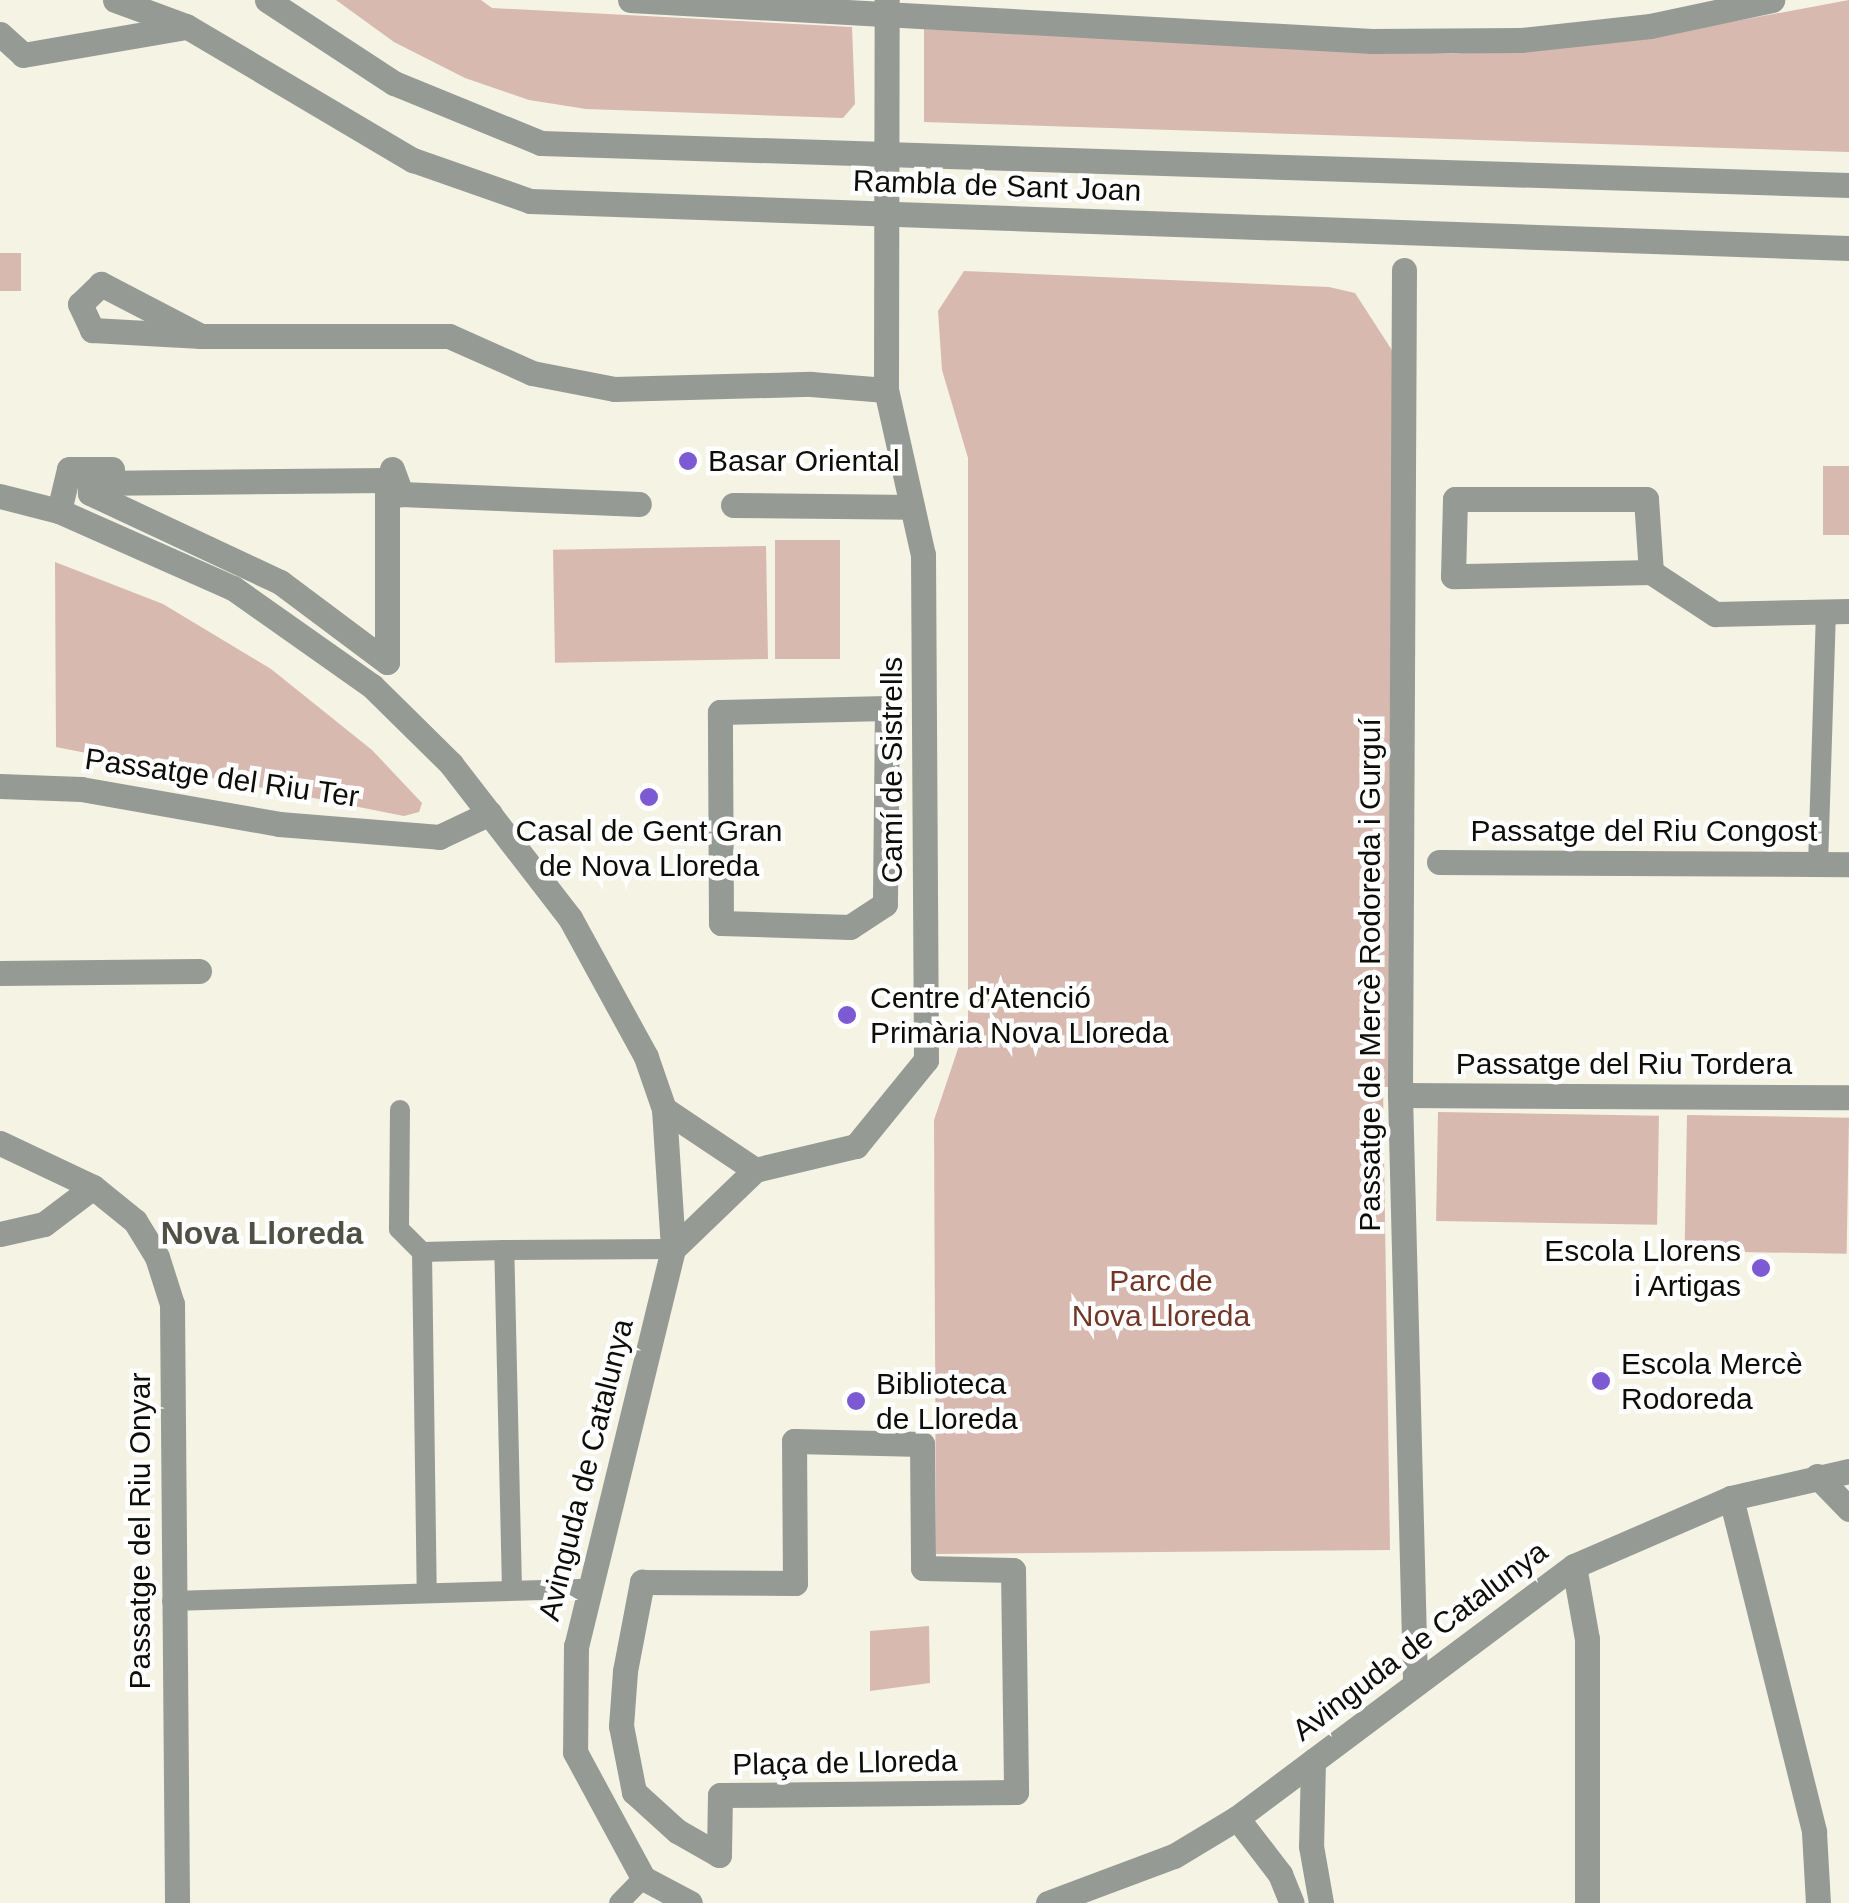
<!DOCTYPE html>
<meta charset="utf-8">
<style>
body{margin:0}
#map{position:relative;width:1849px;height:1903px;overflow:hidden;background:#f4f3e4;font-family:Helvetica,sans-serif}
div>[style]{position:absolute}
.green>*{inset:0;background:#d7b9b0;transform-origin:0 0}
.service>*{height:20px;margin:-10px;padding:0 10px;transform-origin:10px;border-radius:10px;background:#969a95}
.pedestrian>*{height:25px;margin:-12.5px;padding:0 12.5px;transform-origin:12.5px;border-radius:12.5px;background:#969a95}
.minor>*{height:25px;margin:-12.5px;padding:0 12.5px;transform-origin:12.5px;border-radius:12.5px;background:#969a95}
.dots>*{width:28px;height:28px;translate:-50% -50%;box-sizing:border-box;border:5px solid #fff;border-radius:50%}
span{translate:-50% -50%;white-space:nowrap;text-align:center;line-height:1.15;-webkit-text-stroke:9px #fff;paint-order:stroke}
.street-label{font-size:30px;color:#0e0e09}
.poi-label{font-size:30px;color:#0e0e09}
.left{translate:0 -50%;text-align:left}
.right{translate:-100% -50%;text-align:right}
.park-label{font-size:30px;color:#723626}
.neighbourhood-label{font-size:32px;color:#515044;font-weight:700}
</style>
<div id="map">
<div class="green">
<div style="clip-path:polygon(336px 0,481px 0,492px 8px,852px 27px,855px 104px,843px 118px,586px 109px,529px 100px,465px 78px,394px 42px)"></div>
<div style="clip-path:polygon(1849px 0,1849px 152px,924px 122px,924px 29px,1452px 54px,1644px 38px)"></div>
<div style="left:0;top:253px;width:21px;height:38px"></div>
<div style="clip-path:polygon(964px 271px,1329px 287px,1355px 293px,1397px 358px,1392px 1087px,1383px 1087px,1390px 1550px,936px 1554px,934px 1120px,968px 1019px,968px 458px,942px 370px,938px 311px)"></div>
<div style="left:1823px;top:466px;width:26px;height:69px"></div>
<div style="left:775px;top:540px;width:65px;height:119px"></div>
<div style="left:766px;top:546px;width:113px;height:213px;rotate:89deg"></div>
<div style="clip-path:polygon(55px 562px,163px 604px,271px 669px,372px 750px,422px 803px,419px 812px,404px 816px,56px 747px)"></div>
<div style="left:1438px;top:1112px;width:221px;height:109px;rotate:1deg"></div>
<div style="left:1687px;top:1115px;width:162px;height:136px;rotate:1deg"></div>
<div style="clip-path:polygon(929px 1626px,930px 1683px,870px 1691px,870px 1631px)"></div>
</div>
<div class="service">
<div style="left:1818px;top:865px;width:254px;rotate:-88.2deg"></div>
<div style="left:400px;top:1110px;width:119px;rotate:90.5deg"></div>
<div style="left:399px;top:1229px;width:33px;rotate:45deg"></div>
<div style="left:422px;top:1252px;width:82px;rotate:-1.4deg"></div>
<div style="left:422px;top:1252px;width:341px;rotate:89.2deg"></div>
<div style="left:512px;top:1590px;width:340px;rotate:-91.3deg"></div>
<div style="left:504px;top:1250px;width:169px;rotate:-0.3deg"></div>
<div style="left:172px;top:1601px;width:415px;rotate:-1.7deg"></div>
<div style="left:619px;top:1903px;width:35px;rotate:-46deg"></div>
</div>
<div class="pedestrian">
<div style="left:1404px;top:270px;width:825px;rotate:90.28deg"></div>
<div style="left:1400px;top:1095px;width:585px;rotate:88.53deg"></div>
<div style="left:392px;top:469px;width:27px;rotate:70deg"></div>
<div style="left:401px;top:494px;width:238px;rotate:2.4deg"></div>
<div style="left:387px;top:480px;width:182px;rotate:90deg"></div>
<div style="left:387px;top:662px;width:134px;rotate:-143.2deg"></div>
<div style="left:280px;top:582px;width:210px;rotate:-154.9deg"></div>
<div style="left:90px;top:493px;width:10px;rotate:-90deg"></div>
<div style="left:90px;top:483px;width:297px;rotate:-0.6deg"></div>
<div style="left:733px;top:505px;width:179px;rotate:0.6deg"></div>
<div style="left:59px;top:511px;width:43px;rotate:-76.6deg"></div>
<div style="left:69px;top:469px;width:43px"></div>
<div style="left:887px;top:708px;width:196px;rotate:90.6deg"></div>
<div style="left:885px;top:904px;width:42px;rotate:146.7deg"></div>
<div style="left:850px;top:927px;width:129px;rotate:-178.2deg"></div>
<div style="left:721px;top:923px;width:211px;rotate:-90.3deg"></div>
<div style="left:720px;top:712px;width:167px;rotate:-1.4deg"></div>
<div style="left:0;top:973px;width:199px;rotate:-0.6deg"></div>
<div style="left:1400px;top:1095px;width:449px;rotate:0.3deg"></div>
<div style="left:0;top:1234px;width:45px;rotate:-12.8deg"></div>
<div style="left:44px;top:1224px;width:61px;rotate:-37.1deg"></div>
<div style="left:794px;top:1441px;width:128px;rotate:1.3deg"></div>
<div style="left:922px;top:1444px;width:124px;rotate:89.5deg"></div>
<div style="left:923px;top:1568px;width:90px;rotate:1.3deg"></div>
<div style="left:1013px;top:1570px;width:222px;rotate:89.2deg"></div>
<div style="left:1016px;top:1792px;width:296px;rotate:179.4deg"></div>
<div style="left:720px;top:1795px;width:60px;rotate:91deg"></div>
<div style="left:719px;top:1855px;width:48px;rotate:-150.3deg"></div>
<div style="left:677px;top:1831px;width:58px;rotate:-137.8deg"></div>
<div style="left:634px;top:1792px;width:67px;rotate:-101.1deg"></div>
<div style="left:621px;top:1726px;width:55px;rotate:-85.8deg"></div>
<div style="left:625px;top:1671px;width:91px;rotate:-79.2deg"></div>
<div style="left:642px;top:1582px;width:153px;rotate:0.4deg"></div>
<div style="left:795px;top:1583px;width:142px;rotate:-90.4deg"></div>
</div>
<div class="minor">
<div style="left:115px;top:0;width:76px;rotate:20.1deg"></div>
<div style="left:186px;top:26px;width:264px;rotate:30.6deg"></div>
<div style="left:413px;top:160px;width:124px;rotate:19.3deg"></div>
<div style="left:530px;top:201px;width:1320px;rotate:2.04deg"></div>
<div style="left:267px;top:0;width:152px;rotate:33.2deg"></div>
<div style="left:394px;top:83px;width:159px;rotate:22.2deg"></div>
<div style="left:541px;top:143px;width:1309px;rotate:1.84deg"></div>
<div style="left:630px;top:0;width:743px;rotate:3.16deg"></div>
<div style="left:1372px;top:41px;width:149px;rotate:-0.4deg"></div>
<div style="left:1521px;top:40px;width:130px;rotate:-6.2deg"></div>
<div style="left:1650px;top:26px;width:125px;rotate:-12deg"></div>
<div style="left:0;top:34px;width:31px;rotate:42deg"></div>
<div style="left:23px;top:55px;width:164px;rotate:-9.8deg"></div>
<div style="left:201px;top:336px;width:113px;rotate:-152.5deg"></div>
<div style="left:101px;top:284px;width:29px;rotate:136deg"></div>
<div style="left:80px;top:304px;width:29px;rotate:65deg"></div>
<div style="left:92px;top:330px;width:109px;rotate:3.2deg"></div>
<div style="left:201px;top:336px;width:248px"></div>
<div style="left:449px;top:336px;width:91px;rotate:24deg"></div>
<div style="left:532px;top:373px;width:84px;rotate:11deg"></div>
<div style="left:614px;top:389px;width:197px;rotate:-1.5deg"></div>
<div style="left:811px;top:384px;width:75px;rotate:4.6deg"></div>
<div style="left:0;top:496px;width:61px;rotate:14.3deg"></div>
<div style="left:59px;top:511px;width:190px;rotate:23.9deg"></div>
<div style="left:233px;top:588px;width:170px;rotate:35.2deg"></div>
<div style="left:372px;top:686px;width:111px;rotate:44.6deg"></div>
<div style="left:451px;top:764px;width:195px;rotate:52.3deg"></div>
<div style="left:570px;top:918px;width:158px;rotate:61.3deg"></div>
<div style="left:646px;top:1057px;width:55px;rotate:70.9deg"></div>
<div style="left:664px;top:1109px;width:140px;rotate:86.3deg"></div>
<div style="left:673px;top:1249px;width:409px;rotate:103.7deg"></div>
<div style="left:576px;top:1646px;width:106px;rotate:90.5deg"></div>
<div style="left:575px;top:1752px;width:143px;rotate:61.6deg"></div>
<div style="left:643px;top:1878px;width:53px;rotate:28deg"></div>
<div style="left:1651px;top:572px;width:198px;rotate:178.8deg"></div>
<div style="left:1453px;top:576px;width:77px;rotate:-88.5deg"></div>
<div style="left:1455px;top:499px;width:191px"></div>
<div style="left:1646px;top:499px;width:73px;rotate:86.1deg"></div>
<div style="left:1651px;top:572px;width:77px;rotate:33.3deg"></div>
<div style="left:1715px;top:614px;width:134px;rotate:-1.3deg"></div>
<div style="left:0;top:786px;width:81px;rotate:2.1deg"></div>
<div style="left:81px;top:789px;width:201px;rotate:10deg"></div>
<div style="left:279px;top:824px;width:161px;rotate:4.6deg"></div>
<div style="left:439px;top:837px;width:56px;rotate:-25.2deg"></div>
<div style="left:1439px;top:862px;width:410px;rotate:0.3deg"></div>
<div style="left:664px;top:1109px;width:110px;rotate:33.8deg"></div>
<div style="left:0;top:1143px;width:103px;rotate:25.3deg"></div>
<div style="left:93px;top:1187px;width:54px;rotate:39deg"></div>
<div style="left:135px;top:1221px;width:42px;rotate:58.6deg"></div>
<div style="left:157px;top:1257px;width:49px;rotate:72.3deg"></div>
<div style="left:172px;top:1304px;width:599px;rotate:89.52deg"></div>
<div style="left:673px;top:1249px;width:114px;rotate:-43.9deg"></div>
<div style="left:755px;top:1170px;width:104px;rotate:-13.4deg"></div>
<div style="left:856px;top:1146px;width:111px;rotate:-50.9deg"></div>
<div style="left:926px;top:1060px;width:505px;rotate:-90.34deg"></div>
<div style="left:923px;top:555px;width:169px;rotate:-102.6deg"></div>
<div style="left:886px;top:390px;width:390px;rotate:-89.9deg"></div>
<div style="left:1817px;top:1476px;width:46px;rotate:45.9deg"></div>
<div style="left:1731px;top:1498px;width:344px;rotate:76deg"></div>
<div style="left:1814px;top:1832px;width:71px;rotate:86.8deg"></div>
<div style="left:1574px;top:1566px;width:74px;rotate:79.9deg"></div>
<div style="left:1587px;top:1639px;width:264px;rotate:90deg"></div>
<div style="left:1313px;top:1761px;width:85px;rotate:91.3deg"></div>
<div style="left:1311px;top:1846px;width:58px;rotate:80deg"></div>
<div style="left:1237px;top:1818px;width:71px;rotate:52.5deg"></div>
<div style="left:1280px;top:1874px;width:31px;rotate:68deg"></div>
<div style="left:1048px;top:1903px;width:134px;rotate:-20.5deg"></div>
<div style="left:1174px;top:1856px;width:74px;rotate:-31.1deg"></div>
<div style="left:1237px;top:1818px;width:421px;rotate:-36.8deg"></div>
<div style="left:1574px;top:1566px;width:171px;rotate:-23.4deg"></div>
<div style="left:1731px;top:1498px;width:121px;rotate:-12.9deg"></div>
</div>
<div class="dots">
<div style="left:688px;top:461px;background:#7b5ad4"></div>
<div style="left:649px;top:797px;background:#7b5ad4"></div>
<div style="left:847px;top:1015px;background:#7b5ad4"></div>
<div style="left:1761px;top:1268px;background:#7b5ad4"></div>
<div style="left:1601px;top:1381px;background:#7b5ad4"></div>
<div style="left:856px;top:1401px;background:#7b5ad4"></div>
</div>
<div class="street-label">
<span style="left:997px;top:186px;rotate:2deg">Rambla de Sant Joan</span>
<span style="left:892px;top:770px;rotate:-90deg">Camí de Sistrells</span>
<span style="left:222px;top:778px;rotate:8deg">Passatge del Riu Ter</span>
<span style="left:1644px;top:831px">Passatge del Riu Congost</span>
<span style="left:1370px;top:975px;rotate:-90deg">Passatge de Mercè Rodoreda i Gurguí</span>
<span style="left:1624px;top:1064px">Passatge del Riu Tordera</span>
<span style="left:586px;top:1470px;rotate:-76deg">Avinguda de Catalunya</span>
<span style="left:140px;top:1531px;rotate:-90deg">Passatge del Riu Onyar</span>
<span style="left:1420px;top:1641px;rotate:-37deg">Avinguda de Catalunya</span>
<span style="left:845px;top:1763px;rotate:-1deg">Plaça de Lloreda</span>
</div>
<div class="poi-label">
<span class="left" style="left:708px;top:461px">Basar Oriental</span>
<span style="left:649px;top:848px">Casal de Gent Gran<br>de Nova Lloreda</span>
<span class="left" style="left:870px;top:1015px">Centre d'Atenció<br>Primària Nova Lloreda</span>
<span class="right" style="left:1741px;top:1268px">Escola Llorens<br>i Artigas</span>
<span class="left" style="left:1621px;top:1381px">Escola Mercè<br>Rodoreda</span>
<span class="left" style="left:876px;top:1401px">Biblioteca<br>de Lloreda</span>
</div>
<div class="park-label">
<span style="left:1161px;top:1298px">Parc de<br>Nova Lloreda</span>
</div>
<div class="neighbourhood-label">
<span style="left:262px;top:1233px">Nova Lloreda</span>
</div>
</div>
